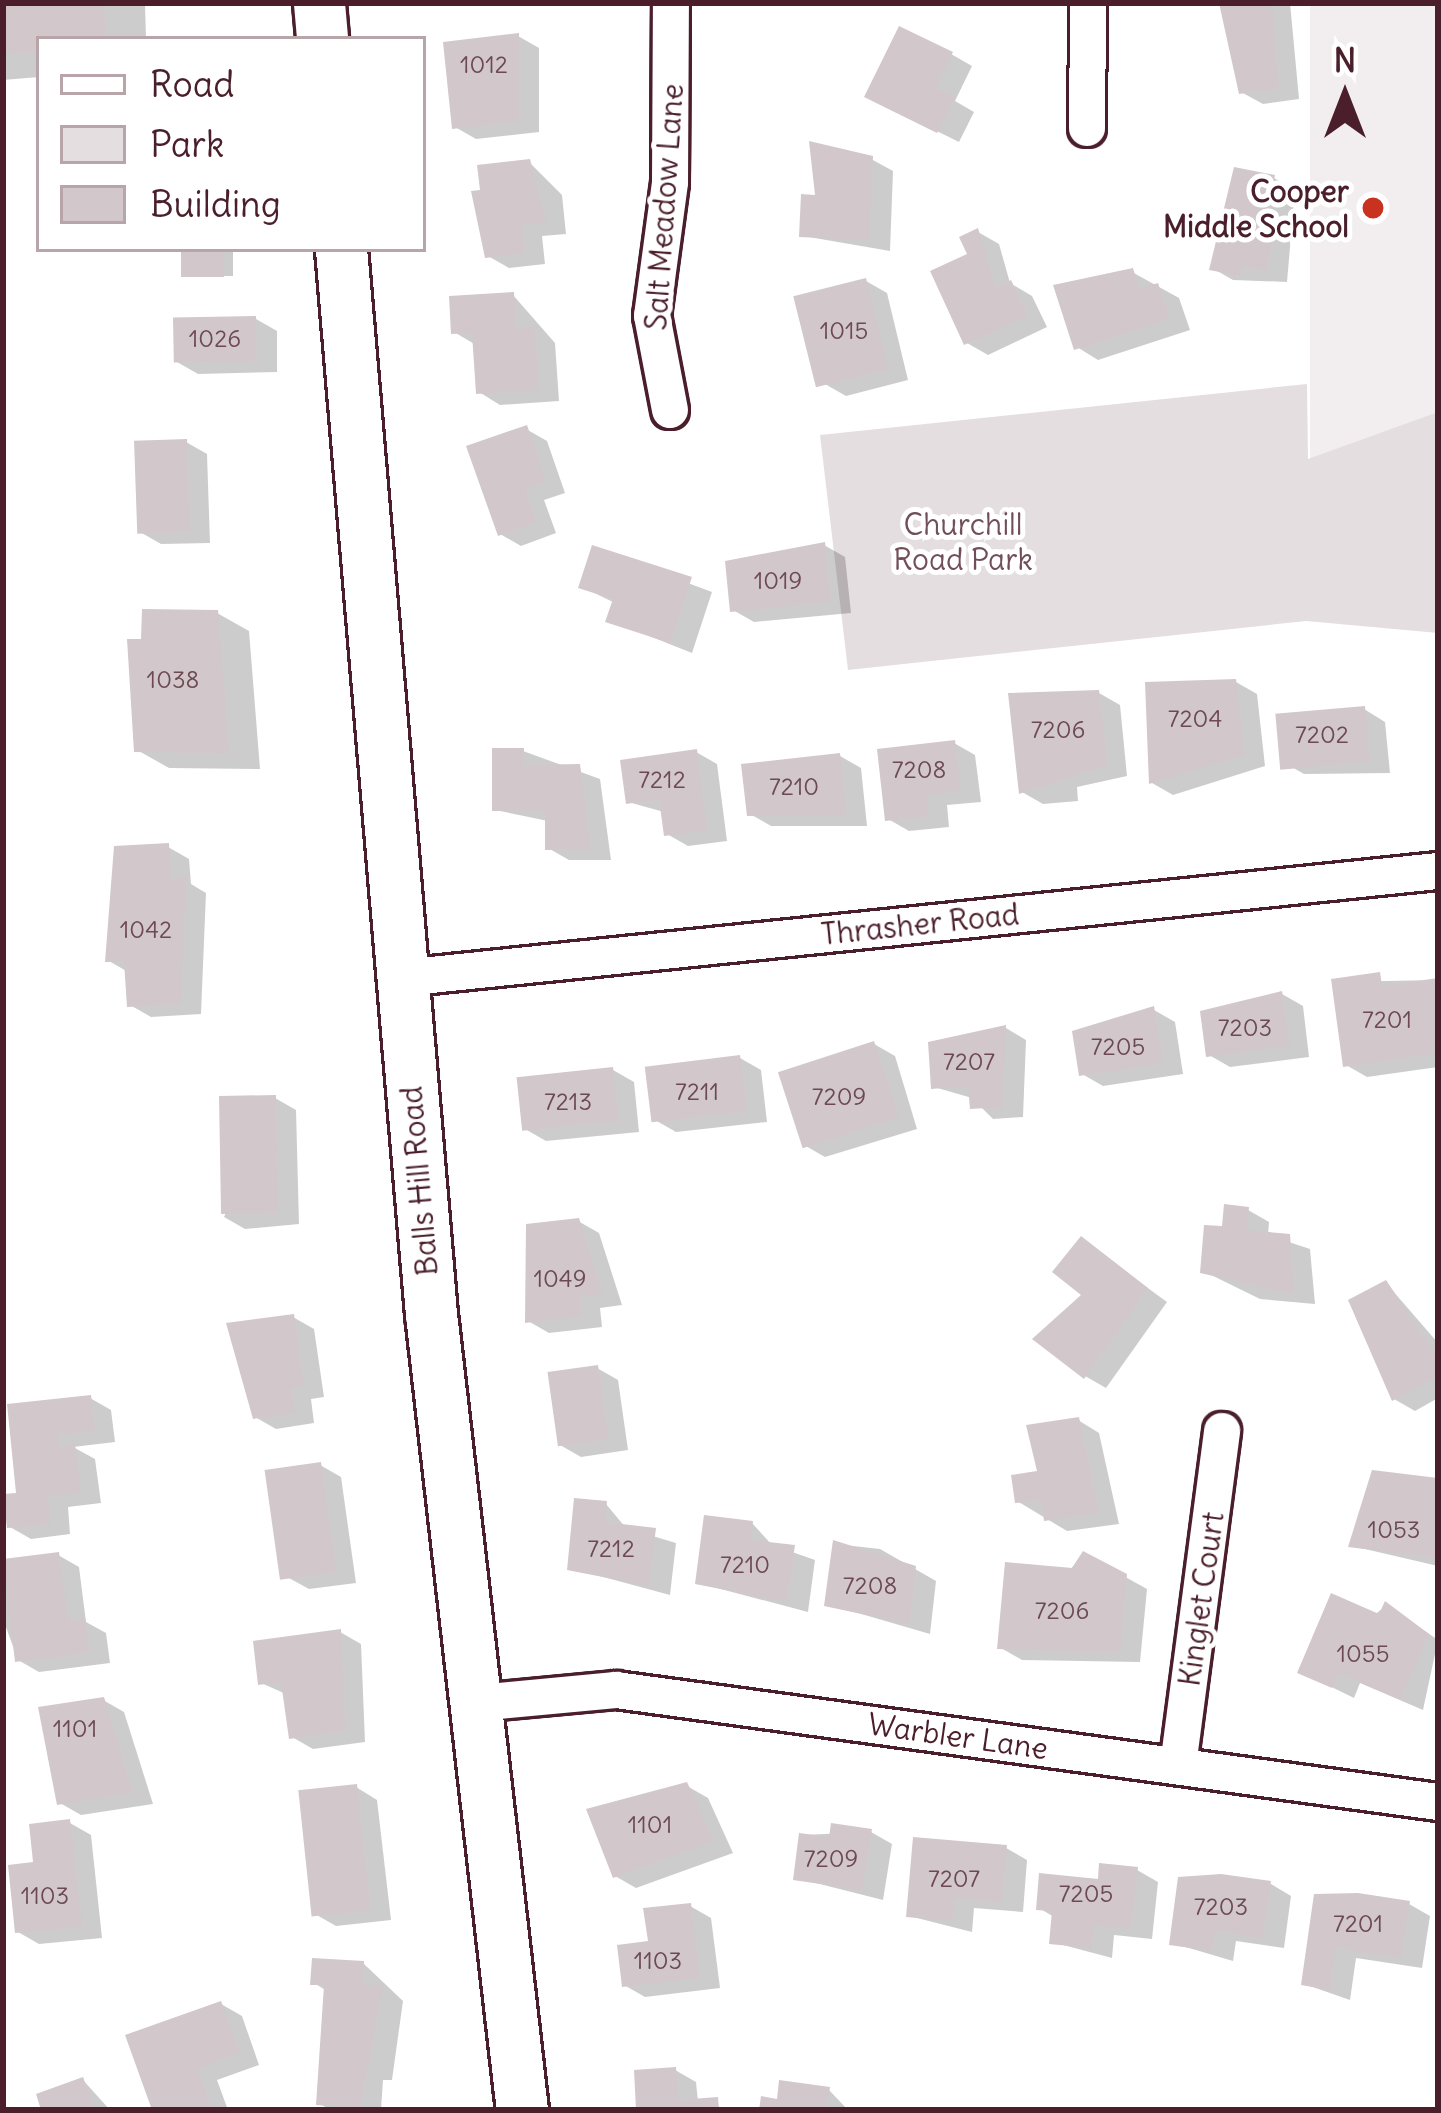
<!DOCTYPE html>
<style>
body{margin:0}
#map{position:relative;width:1441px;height:2113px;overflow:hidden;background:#fff;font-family:Delius,sans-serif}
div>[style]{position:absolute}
.built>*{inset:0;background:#f2eeef;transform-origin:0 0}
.green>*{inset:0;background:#e5dee0}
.shadow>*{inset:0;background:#0003;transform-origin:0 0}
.building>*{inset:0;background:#d2c7cb;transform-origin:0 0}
.roads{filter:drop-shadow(3px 0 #4a1f2b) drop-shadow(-3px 0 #4a1f2b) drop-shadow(0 3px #4a1f2b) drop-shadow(0 -3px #4a1f2b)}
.street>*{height:36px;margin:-18px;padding:0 18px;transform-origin:18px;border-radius:18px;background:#fff}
.secondary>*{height:51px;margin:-25.5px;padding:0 25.5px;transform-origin:25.5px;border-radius:25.5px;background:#fff}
.dots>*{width:33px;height:33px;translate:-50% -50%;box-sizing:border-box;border:6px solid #fff;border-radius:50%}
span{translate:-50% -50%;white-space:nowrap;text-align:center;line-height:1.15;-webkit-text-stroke:10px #fff;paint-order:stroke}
.number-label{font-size:24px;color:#6c4953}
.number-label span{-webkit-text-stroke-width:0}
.poi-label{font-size:30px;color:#4a1f2b;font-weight:700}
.right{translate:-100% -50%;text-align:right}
.street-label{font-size:30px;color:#4a1f2b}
.park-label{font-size:30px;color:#714f58}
.frame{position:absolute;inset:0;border:6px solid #4a1f2b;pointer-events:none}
.legend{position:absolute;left:36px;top:36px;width:390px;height:216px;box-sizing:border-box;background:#fff;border:3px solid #b7a5aa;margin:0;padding:15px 21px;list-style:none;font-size:36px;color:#4a1f2b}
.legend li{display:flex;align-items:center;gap:24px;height:60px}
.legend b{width:60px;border:3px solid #b7a5aa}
.north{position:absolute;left:1285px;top:36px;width:120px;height:120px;-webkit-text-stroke:9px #fff;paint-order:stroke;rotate:0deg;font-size:33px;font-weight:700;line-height:48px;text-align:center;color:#4a1f2b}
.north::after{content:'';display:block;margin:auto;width:42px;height:54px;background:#4a1f2b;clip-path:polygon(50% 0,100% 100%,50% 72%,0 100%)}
</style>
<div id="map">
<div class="built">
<div style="left:1310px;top:3px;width:128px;height:456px"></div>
</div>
<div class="green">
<div style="clip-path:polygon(1307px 384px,1308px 459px,1438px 412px,1438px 633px,1306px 621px,848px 670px,820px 435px)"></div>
</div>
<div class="shadow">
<div style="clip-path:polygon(3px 3px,145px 3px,146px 39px,39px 39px,39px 77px,3px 80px)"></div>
<div style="clip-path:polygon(1222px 3px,1290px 3px,1299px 99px,1263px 104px,1241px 92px)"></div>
<div style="clip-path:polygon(518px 36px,539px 48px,539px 132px,476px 139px,455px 127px)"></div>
<div style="clip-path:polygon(951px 54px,972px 66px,955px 101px,974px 112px,959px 142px,888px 107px)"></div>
<div style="clip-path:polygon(871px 159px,893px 171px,890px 251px,803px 236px,819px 198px)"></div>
<div style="clip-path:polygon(529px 162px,562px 195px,566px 234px,542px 236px,545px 264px,509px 268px,488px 256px)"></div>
<div style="clip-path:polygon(1274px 178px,1295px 190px,1287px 282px,1233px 280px,1212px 268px)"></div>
<div style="clip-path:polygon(978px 232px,999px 244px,1010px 283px,1032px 296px,1047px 327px,988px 355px,967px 343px)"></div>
<div style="left:184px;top:249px;width:49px;height:27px"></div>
<div style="clip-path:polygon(1132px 272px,1179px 298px,1190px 330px,1098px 360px,1077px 347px,1057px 287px)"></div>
<div style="clip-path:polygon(866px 281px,887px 293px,908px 380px,846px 396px,825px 384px)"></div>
<div style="clip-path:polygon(513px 295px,555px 343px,559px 401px,500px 405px,479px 392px,476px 345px,454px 332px)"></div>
<div style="clip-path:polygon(256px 319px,277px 331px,277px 372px,198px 374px,177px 362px)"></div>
<div style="clip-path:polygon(526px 429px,547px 441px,565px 493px,544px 500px,556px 533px,521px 546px,500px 534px)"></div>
<div style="clip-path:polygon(186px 442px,207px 454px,210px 543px,161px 544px,140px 532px)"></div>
<div style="clip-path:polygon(824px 545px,845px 557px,851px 613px,754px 622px,733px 610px)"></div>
<div style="clip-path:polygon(594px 548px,712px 592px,692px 653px,609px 620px,615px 603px,582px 587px)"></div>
<div style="clip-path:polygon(217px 613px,249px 631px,260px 769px,169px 768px,137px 750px)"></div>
<div style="clip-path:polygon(1236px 682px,1257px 694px,1265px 766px,1173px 795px,1152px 783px)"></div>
<div style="clip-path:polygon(1099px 693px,1120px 705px,1127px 776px,1077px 787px,1078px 801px,1043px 804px,1022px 792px)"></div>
<div style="clip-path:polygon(1364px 709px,1385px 722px,1390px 773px,1304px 774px,1283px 762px)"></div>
<div style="clip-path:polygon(954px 743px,975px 755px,981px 802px,947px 805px,949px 827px,909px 831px,888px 819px)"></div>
<div style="clip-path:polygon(523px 751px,600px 779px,611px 860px,569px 860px,548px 848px,548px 821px,495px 810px)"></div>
<div style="clip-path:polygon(696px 752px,717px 764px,727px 841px,688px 846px,667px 834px,664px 812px,628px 802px)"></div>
<div style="clip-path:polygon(840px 756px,861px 768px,867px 826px,771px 826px,750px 814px)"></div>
<div style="clip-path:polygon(168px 847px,189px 859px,191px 884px,206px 893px,201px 1014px,151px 1017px,130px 1005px,128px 972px,109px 961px)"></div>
<div style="clip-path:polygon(1438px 980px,1438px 1067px,1367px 1077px,1346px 1065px,1334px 982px)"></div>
<div style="clip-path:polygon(1282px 994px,1303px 1006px,1309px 1057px,1230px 1067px,1209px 1055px)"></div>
<div style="clip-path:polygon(1154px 1010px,1175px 1022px,1183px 1074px,1103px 1086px,1082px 1074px)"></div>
<div style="clip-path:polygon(1006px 1028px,1026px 1040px,1023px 1117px,993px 1119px,972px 1098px,934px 1087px)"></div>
<div style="clip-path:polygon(874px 1044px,895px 1056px,917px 1129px,825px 1157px,804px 1145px)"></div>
<div style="clip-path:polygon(740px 1058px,761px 1070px,767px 1122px,676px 1132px,655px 1120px)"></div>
<div style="clip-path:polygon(613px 1070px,634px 1082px,639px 1132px,546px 1141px,525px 1129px)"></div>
<div style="clip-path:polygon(275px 1098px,296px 1110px,299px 1224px,245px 1229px,224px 1217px)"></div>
<div style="clip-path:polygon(1248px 1210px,1269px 1222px,1268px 1235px,1310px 1249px,1315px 1304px,1260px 1299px,1203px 1271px)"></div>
<div style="clip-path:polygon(578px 1221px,599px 1233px,622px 1305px,600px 1308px,602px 1327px,549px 1333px,528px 1321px)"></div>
<div style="clip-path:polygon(1082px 1240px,1167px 1302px,1106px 1388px,1085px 1376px)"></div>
<div style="clip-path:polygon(1386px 1283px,1438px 1343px,1438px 1398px,1415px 1411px,1394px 1399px)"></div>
<div style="clip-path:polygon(293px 1317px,314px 1329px,324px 1397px,311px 1399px,314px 1423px,276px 1429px,255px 1417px)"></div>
<div style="clip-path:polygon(597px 1368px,618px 1380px,628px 1450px,581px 1457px,560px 1445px)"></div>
<div style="clip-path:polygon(90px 1398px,111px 1410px,115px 1442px,73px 1447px,95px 1459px,101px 1503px,68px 1507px,70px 1534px,31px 1539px,10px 1527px,19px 1495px,10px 1406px)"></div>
<div style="clip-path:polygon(1078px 1420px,1099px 1433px,1119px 1524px,1067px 1531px,1017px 1501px)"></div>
<div style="clip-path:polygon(320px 1465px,341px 1477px,356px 1583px,309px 1589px,287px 1577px)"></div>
<div style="clip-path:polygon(1438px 1481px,1438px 1566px,1352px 1546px)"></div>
<div style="clip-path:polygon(606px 1504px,626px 1528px,676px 1543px,670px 1595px,570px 1568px)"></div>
<div style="clip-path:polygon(752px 1523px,772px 1545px,815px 1560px,808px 1612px,698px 1583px)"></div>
<div style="clip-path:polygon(835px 1544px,880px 1549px,936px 1581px,930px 1634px,827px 1604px)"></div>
<div style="clip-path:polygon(1084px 1554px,1147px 1589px,1140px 1662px,1022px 1660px,1001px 1648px)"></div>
<div style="clip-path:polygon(58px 1555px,79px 1567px,86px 1622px,106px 1633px,110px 1663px,39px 1672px,18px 1660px,3px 1619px,3px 1562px)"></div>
<div style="clip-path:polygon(1387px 1605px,1438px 1640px,1423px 1710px,1360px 1683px,1354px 1698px,1301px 1672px)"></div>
<div style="clip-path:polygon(340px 1632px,361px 1644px,365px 1742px,313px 1749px,292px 1737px,286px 1694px,261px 1683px)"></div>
<div style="clip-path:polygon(103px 1700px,124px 1712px,153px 1804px,81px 1815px,60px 1803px)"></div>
<div style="clip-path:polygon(687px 1786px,708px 1798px,733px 1853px,636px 1888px,615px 1876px)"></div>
<div style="clip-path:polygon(356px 1787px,377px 1800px,391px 1920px,336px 1926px,315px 1914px)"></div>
<div style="clip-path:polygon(70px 1823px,91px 1835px,102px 1938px,39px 1944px,18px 1932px,36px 1865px)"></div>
<div style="clip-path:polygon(871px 1832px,892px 1844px,883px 1900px,796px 1878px,802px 1835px)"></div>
<div style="clip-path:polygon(1006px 1848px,1027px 1860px,1023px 1912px,974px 1908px,972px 1932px,909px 1916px)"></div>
<div style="clip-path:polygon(1137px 1870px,1158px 1882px,1152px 1939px,1114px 1935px,1112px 1958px,1052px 1942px,1054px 1917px,1039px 1908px)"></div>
<div style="clip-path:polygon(1271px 1884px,1291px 1896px,1284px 1948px,1236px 1941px,1233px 1961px,1172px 1943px)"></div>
<div style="clip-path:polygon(1317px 1897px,1409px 1904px,1430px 1916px,1422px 1968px,1356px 1958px,1350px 2000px,1304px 1984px)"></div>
<div style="clip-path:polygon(690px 1906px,711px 1918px,720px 1988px,645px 1997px,624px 1985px)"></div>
<div style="clip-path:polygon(364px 1964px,403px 2001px,392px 2080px,383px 2080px,381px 2110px,331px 2110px,320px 2104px,327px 1991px,314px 1983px)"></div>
<div style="clip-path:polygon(221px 2004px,242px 2016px,259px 2065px,217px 2080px,228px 2110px,156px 2110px)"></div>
<div style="clip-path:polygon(675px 2070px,696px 2082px,698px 2102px,734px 2110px,639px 2110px)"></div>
<div style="clip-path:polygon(83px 2080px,110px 2110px,44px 2110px)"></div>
<div style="clip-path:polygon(829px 2090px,848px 2110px,762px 2110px,780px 2102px)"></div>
</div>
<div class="building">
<div style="clip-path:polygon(3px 3px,103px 3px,106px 39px,39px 39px,39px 52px,3px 54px)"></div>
<div style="clip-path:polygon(1219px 3px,1272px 3px,1279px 88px,1239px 94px)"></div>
<div style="clip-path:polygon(899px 26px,953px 52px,935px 88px,955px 97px,937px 133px,864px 97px)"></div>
<div style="clip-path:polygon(519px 33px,519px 121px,452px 129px,443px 42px)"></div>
<div style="clip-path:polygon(809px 141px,873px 156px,869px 240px,799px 237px,801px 194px,815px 195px)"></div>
<div style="clip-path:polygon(530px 159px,546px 223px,522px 225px,525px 253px,485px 258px,471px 191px,480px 190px,477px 165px)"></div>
<div style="clip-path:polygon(1234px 167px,1275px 175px,1268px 211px,1278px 212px,1266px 271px,1243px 267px,1242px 276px,1209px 270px)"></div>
<div style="clip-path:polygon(978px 228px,995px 288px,1011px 280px,1028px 316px,964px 345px,930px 271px,967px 254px,959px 237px)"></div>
<div style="left:181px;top:249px;width:43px;height:28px"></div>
<div style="clip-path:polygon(1133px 268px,1139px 289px,1158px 283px,1170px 319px,1074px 350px,1053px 285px)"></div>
<div style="left:866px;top:278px;width:94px;height:75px;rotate:76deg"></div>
<div style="clip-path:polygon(514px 292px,516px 329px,534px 327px,539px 390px,476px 394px,472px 333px,451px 334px,449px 296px)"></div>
<div style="left:256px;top:316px;width:45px;height:83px;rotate:89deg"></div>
<div style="clip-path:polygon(527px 425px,546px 481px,525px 489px,536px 522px,498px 536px,466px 446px)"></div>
<div style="left:187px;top:439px;width:93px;height:53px;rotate:88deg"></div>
<div style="clip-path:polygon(825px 542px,831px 602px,730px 612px,725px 561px)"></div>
<div style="clip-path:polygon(592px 545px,692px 577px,670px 643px,605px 622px,613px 599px,578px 588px)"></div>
<div style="clip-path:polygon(142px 609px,218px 610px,229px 753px,134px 752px,127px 639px,141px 639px)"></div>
<div style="clip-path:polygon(1236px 679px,1245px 755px,1149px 784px,1145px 682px)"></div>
<div style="clip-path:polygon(1099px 690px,1107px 765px,1019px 794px,1008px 693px)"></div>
<div style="left:1365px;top:706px;width:56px;height:90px;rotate:85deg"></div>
<div style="clip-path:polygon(955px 740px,961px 791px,927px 795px,929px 816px,885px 821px,877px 749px)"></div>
<div style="clip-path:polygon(492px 748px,524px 748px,524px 765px,580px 764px,591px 850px,545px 850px,545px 811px,492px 811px)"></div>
<div style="clip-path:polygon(697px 749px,707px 830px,664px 836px,659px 799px,626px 804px,620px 760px)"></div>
<div style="clip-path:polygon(840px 753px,847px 815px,747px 816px,741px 764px)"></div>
<div style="clip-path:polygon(169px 843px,171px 879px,186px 877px,181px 1004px,127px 1007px,124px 962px,105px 962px,114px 846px)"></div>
<div style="clip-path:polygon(1380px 972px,1382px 986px,1438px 978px,1438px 1053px,1343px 1067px,1331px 979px)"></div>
<div style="clip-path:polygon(1282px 991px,1290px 1046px,1206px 1057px,1200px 1011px)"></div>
<div style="clip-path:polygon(1154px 1006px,1163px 1063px,1079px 1076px,1072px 1031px)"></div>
<div style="clip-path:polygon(1006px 1025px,1003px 1107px,970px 1109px,968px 1086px,931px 1089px,928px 1042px)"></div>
<div style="left:874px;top:1041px;width:80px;height:101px;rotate:72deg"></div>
<div style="left:740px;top:1055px;width:56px;height:96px;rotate:83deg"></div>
<div style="left:613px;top:1067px;width:54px;height:97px;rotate:84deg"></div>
<div style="left:276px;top:1095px;width:118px;height:57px;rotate:89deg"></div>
<div style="clip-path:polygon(1224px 1204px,1249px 1207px,1247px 1230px,1290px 1234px,1294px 1294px,1200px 1273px,1204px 1225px,1222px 1226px)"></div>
<div style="clip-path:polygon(579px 1218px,603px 1294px,580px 1297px,582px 1316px,525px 1323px,526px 1224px)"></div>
<div style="clip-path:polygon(1081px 1236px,1148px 1288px,1084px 1379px,1032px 1339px,1081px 1295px,1052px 1272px)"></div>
<div style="clip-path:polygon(1386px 1280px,1438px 1358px,1438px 1376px,1392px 1401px,1348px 1300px)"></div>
<div style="clip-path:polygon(294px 1314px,304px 1386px,291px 1388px,295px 1413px,253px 1419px,226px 1323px)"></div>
<div style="left:598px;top:1365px;width:75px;height:51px;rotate:82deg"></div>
<div style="clip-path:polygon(91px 1395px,95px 1431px,59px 1435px,60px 1446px,75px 1444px,81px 1493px,48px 1496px,50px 1524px,7px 1528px,3px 1494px,16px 1493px,7px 1404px)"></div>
<div style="clip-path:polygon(1079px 1417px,1099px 1513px,1044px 1521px,1041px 1500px,1015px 1503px,1011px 1475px,1037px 1471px,1026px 1425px)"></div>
<div style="left:321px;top:1462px;width:111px;height:57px;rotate:82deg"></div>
<div style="clip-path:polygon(1372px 1470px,1438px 1478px,1438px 1558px,1348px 1547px)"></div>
<div style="clip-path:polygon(574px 1498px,607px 1501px,605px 1522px,656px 1528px,649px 1586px,567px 1570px)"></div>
<div style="clip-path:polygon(704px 1515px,753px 1521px,751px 1540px,795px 1545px,787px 1602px,695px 1584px)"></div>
<div style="clip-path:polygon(833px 1540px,916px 1566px,909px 1624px,824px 1606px)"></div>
<div style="clip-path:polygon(1083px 1551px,1127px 1574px,1120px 1652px,997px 1649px,1005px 1562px,1072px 1568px)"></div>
<div style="clip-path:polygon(59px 1552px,68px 1620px,85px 1618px,90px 1652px,15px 1662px,3px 1559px)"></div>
<div style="clip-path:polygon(1331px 1593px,1379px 1614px,1385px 1601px,1429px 1634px,1401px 1700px,1338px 1673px,1332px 1688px,1297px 1673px)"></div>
<div style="clip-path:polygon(341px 1629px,345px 1731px,289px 1739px,281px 1682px,258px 1685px,253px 1641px)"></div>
<div style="clip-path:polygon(104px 1697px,133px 1793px,57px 1805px,38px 1707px)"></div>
<div style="clip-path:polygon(687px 1782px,714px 1841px,613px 1878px,586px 1809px)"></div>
<div style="left:357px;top:1784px;width:127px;height:59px;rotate:84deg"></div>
<div style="clip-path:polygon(70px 1819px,82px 1927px,15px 1933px,8px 1865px,33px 1862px,29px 1824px)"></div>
<div style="clip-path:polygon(831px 1823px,872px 1829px,862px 1890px,793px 1880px,799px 1833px,829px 1837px)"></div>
<div style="clip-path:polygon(913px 1837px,1007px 1845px,1002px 1902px,954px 1898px,952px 1921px,906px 1917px)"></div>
<div style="clip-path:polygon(1099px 1863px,1138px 1867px,1131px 1929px,1094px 1925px,1092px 1948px,1049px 1944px,1052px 1911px,1036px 1910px,1039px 1873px,1098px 1879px)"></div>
<div style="clip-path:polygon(1221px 1874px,1271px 1881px,1263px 1938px,1215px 1931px,1212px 1951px,1169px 1945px,1178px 1877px)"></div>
<div style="clip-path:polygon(1358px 1893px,1410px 1901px,1401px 1958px,1336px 1948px,1330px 1990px,1301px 1985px,1314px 1894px)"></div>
<div style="clip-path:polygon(691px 1903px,700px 1978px,622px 1987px,617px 1945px,648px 1941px,643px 1908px)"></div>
<div style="clip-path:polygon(312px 1958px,364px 1961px,363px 1985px,383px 1986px,360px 2108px,316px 2105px,324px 1985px,310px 1985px)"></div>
<div style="clip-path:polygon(221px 2001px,240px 2053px,198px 2068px,212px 2110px,152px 2110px,125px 2035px)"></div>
<div style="clip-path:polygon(676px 2067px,678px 2100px,718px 2097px,719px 2110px,636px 2110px,634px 2070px)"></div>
<div style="clip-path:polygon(83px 2077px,95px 2110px,41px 2110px,36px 2094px)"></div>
<div style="clip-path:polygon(779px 2080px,830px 2087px,827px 2106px,837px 2110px,759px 2110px,761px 2096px,777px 2099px)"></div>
</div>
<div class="roads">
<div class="street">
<div style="left:1087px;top:128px;width:125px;rotate:-89.5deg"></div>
<div style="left:670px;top:410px;width:96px;rotate:-100.8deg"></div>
<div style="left:652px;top:316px;width:135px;rotate:-82.3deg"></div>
<div style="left:670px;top:182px;width:179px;rotate:-89.7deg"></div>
<div style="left:402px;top:978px;width:1042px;rotate:-5.9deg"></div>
<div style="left:478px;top:1703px;width:139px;rotate:-5.4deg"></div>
<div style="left:616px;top:1690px;width:830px;rotate:7.76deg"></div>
<div style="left:1178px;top:1766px;width:338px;rotate:-82.5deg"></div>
</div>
<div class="secondary">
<div style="left:319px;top:3px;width:36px;rotate:85deg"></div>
<div style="left:341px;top:249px;width:1069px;rotate:85.17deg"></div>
<div style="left:431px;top:1314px;width:801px;rotate:83.48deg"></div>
</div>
</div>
<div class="dots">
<div style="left:1373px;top:208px;background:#c8321e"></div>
</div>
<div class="number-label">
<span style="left:484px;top:65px">1012</span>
<span style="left:844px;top:331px">1015</span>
<span style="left:215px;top:339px">1026</span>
<span style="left:778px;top:581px">1019</span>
<span style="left:173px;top:680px">1038</span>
<span style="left:1195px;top:719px">7204</span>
<span style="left:1058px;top:730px">7206</span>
<span style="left:1322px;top:735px">7202</span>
<span style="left:919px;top:770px">7208</span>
<span style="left:662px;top:780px">7212</span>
<span style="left:794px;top:787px">7210</span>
<span style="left:146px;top:930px">1042</span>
<span style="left:1387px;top:1020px">7201</span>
<span style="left:1245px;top:1028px">7203</span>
<span style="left:1118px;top:1047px">7205</span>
<span style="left:969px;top:1062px">7207</span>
<span style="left:697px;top:1092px">7211</span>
<span style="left:839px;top:1097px">7209</span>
<span style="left:568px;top:1102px">7213</span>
<span style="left:560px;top:1279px">1049</span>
<span style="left:1394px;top:1530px">1053</span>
<span style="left:611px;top:1549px">7212</span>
<span style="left:745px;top:1565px">7210</span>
<span style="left:870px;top:1586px">7208</span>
<span style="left:1062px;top:1611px">7206</span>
<span style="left:1363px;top:1654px">1055</span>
<span style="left:75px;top:1729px">1101</span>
<span style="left:650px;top:1825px">1101</span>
<span style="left:831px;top:1859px">7209</span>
<span style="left:954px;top:1879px">7207</span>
<span style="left:1086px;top:1894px">7205</span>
<span style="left:45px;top:1896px">1103</span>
<span style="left:1221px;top:1907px">7203</span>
<span style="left:1358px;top:1924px">7201</span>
<span style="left:658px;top:1961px">1103</span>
</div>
<div class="poi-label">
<span class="right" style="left:1349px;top:208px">Cooper<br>Middle School</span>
</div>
<div class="street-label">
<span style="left:664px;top:207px;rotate:-86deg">Salt Meadow Lane</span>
<span style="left:920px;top:924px;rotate:-6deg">Thrasher Road</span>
<span style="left:419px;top:1181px;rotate:-95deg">Balls Hill Road</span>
<span style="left:1201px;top:1599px;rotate:-82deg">Kinglet Court</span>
<span style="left:958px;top:1736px;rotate:8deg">Warbler Lane</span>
</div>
<div class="park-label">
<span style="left:963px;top:541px">Churchill<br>Road Park</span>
</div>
<div class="frame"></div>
<ul class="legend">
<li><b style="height:15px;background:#fff"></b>Road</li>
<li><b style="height:33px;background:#e5dee0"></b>Park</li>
<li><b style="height:33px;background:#d2c7cb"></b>Building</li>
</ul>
<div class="north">N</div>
</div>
